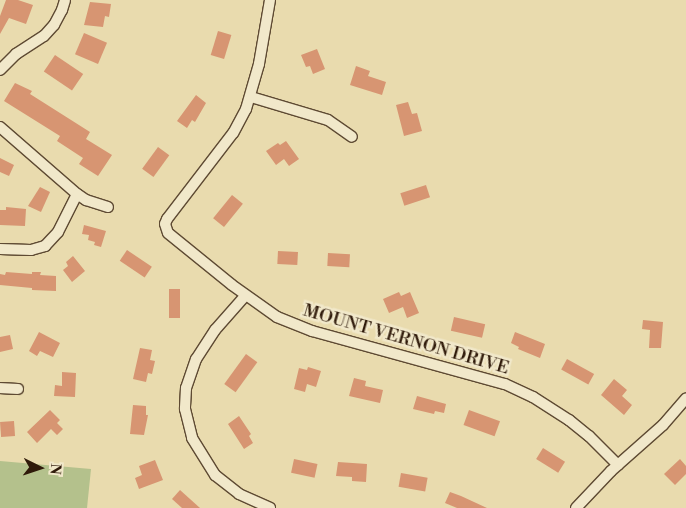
<!DOCTYPE html>
<style>
body{margin:0}
#map{position:relative;width:686px;height:508px;overflow:hidden;background:#e9dbae;font-family:"Libre Bodoni",serif}
div>[style]{position:absolute}
.green>*{inset:0;background:#b4c18c}
.building>*{inset:0;background:#d79572;transform-origin:0 0}
.roads{filter:drop-shadow(1px 0 #5e4a33) drop-shadow(-1px 0 #5e4a33) drop-shadow(0 1px #5e4a33) drop-shadow(0 -1px #5e4a33)}
.minor>*{height:10px;margin:-5px;padding:0 5px;transform-origin:5px;border-radius:5px;background:#f1e8ca}
span{translate:-50% -50%;white-space:nowrap;text-align:center;line-height:1.15;-webkit-text-stroke:5px #f1e8ca;paint-order:stroke}
.street-label{font-size:18px;color:#2f1a0a}
.north{position:absolute;left:15px;top:443px;width:50px;height:50px;-webkit-text-stroke:4px #f1e8ca;paint-order:stroke;rotate:94deg;font-size:14px;font-weight:700;line-height:20px;text-align:center;color:#2f1a0a}
.north::after{content:'';display:block;margin:auto;width:18px;height:22px;background:#2f1a0a;clip-path:polygon(50% 0,100% 100%,50% 72%,0 100%)}
</style>
<div id="map">
<div class="green">
<div style="clip-path:polygon(0 461px,91px 469px,87px 508px,0 508px)"></div>
</div>
<div class="building">
<div style="clip-path:polygon(6px 0,18px 0,33px 5px,26px 24px,9px 18px,0 34px,0 16px)"></div>
<div style="clip-path:polygon(90px 2px,111px 4px,109px 17px,105px 16px,103px 27px,84px 25px)"></div>
<div style="left:218px;top:31px;width:14px;height:25px;rotate:17deg"></div>
<div style="left:84px;top:33px;width:25px;height:23px;rotate:23deg"></div>
<div style="clip-path:polygon(317px 49px,325px 69px,313px 74px,310px 66px,306px 67px,301px 55px)"></div>
<div style="left:55px;top:55px;width:34px;height:20px;rotate:34deg"></div>
<div style="clip-path:polygon(356px 66px,370px 71px,368px 76px,386px 82px,382px 95px,350px 85px)"></div>
<div style="clip-path:polygon(15px 83px,32px 91px,30px 94px,90px 132px,86px 139px,112px 155px,98px 176px,79px 164px,83px 158px,57px 141px,60px 136px,4px 101px)"></div>
<div style="clip-path:polygon(196px 95px,206px 103px,195px 122px,192px 120px,187px 128px,177px 121px)"></div>
<div style="clip-path:polygon(408px 102px,412px 114px,417px 113px,422px 131px,404px 136px,396px 105px)"></div>
<div style="clip-path:polygon(286px 141px,299px 159px,289px 166px,284px 159px,276px 165px,266px 151px,278px 143px,280px 145px)"></div>
<div style="left:158px;top:147px;width:14px;height:27px;rotate:36deg"></div>
<div style="clip-path:polygon(0 158px,14px 165px,9px 176px,0 172px)"></div>
<div style="left:426px;top:185px;width:13px;height:27px;rotate:72deg"></div>
<div style="clip-path:polygon(40px 187px,50px 192px,41px 212px,28px 206px)"></div>
<div style="left:232px;top:195px;width:14px;height:30px;rotate:39deg"></div>
<div style="clip-path:polygon(6px 207px,26px 209px,25px 226px,0 225px,0 210px,6px 210px)"></div>
<div style="clip-path:polygon(84px 225px,106px 231px,101px 247px,94px 245px,95px 242px,88px 240px,89px 235px,82px 234px)"></div>
<div style="left:127px;top:250px;width:30px;height:13px;rotate:34deg"></div>
<div style="left:278px;top:251px;width:20px;height:13px;rotate:3deg"></div>
<div style="left:328px;top:253px;width:22px;height:13px;rotate:3deg"></div>
<div style="clip-path:polygon(73px 256px,85px 271px,72px 282px,63px 270px,68px 266px,66px 262px)"></div>
<div style="clip-path:polygon(6px 272px,32px 274px,32px 272px,41px 272px,40px 275px,56px 276px,56px 291px,32px 290px,32px 288px,0 285px,0 274px,5px 275px)"></div>
<div style="left:169px;top:289px;width:11px;height:29px"></div>
<div style="clip-path:polygon(399px 292px,401px 296px,410px 292px,419px 313px,407px 318px,403px 307px,389px 313px,383px 299px)"></div>
<div style="left:454px;top:317px;width:32px;height:14px;rotate:13deg"></div>
<div style="clip-path:polygon(643px 320px,663px 322px,661px 348px,649px 348px,650px 330px,642px 329px)"></div>
<div style="clip-path:polygon(39px 332px,60px 343px,53px 357px,40px 351px,37px 356px,29px 351px)"></div>
<div style="clip-path:polygon(515px 332px,545px 344px,540px 358px,518px 349px,519px 347px,511px 343px)"></div>
<div style="clip-path:polygon(10px 335px,13px 349px,0 352px,0 337px)"></div>
<div style="clip-path:polygon(140px 348px,152px 350px,150px 360px,155px 361px,152px 374px,148px 373px,146px 382px,133px 379px)"></div>
<div style="left:246px;top:354px;width:14px;height:37px;rotate:36deg"></div>
<div style="left:567px;top:359px;width:31px;height:12px;rotate:29deg"></div>
<div style="clip-path:polygon(308px 367px,321px 371px,316px 387px,307px 384px,305px 392px,294px 389px,299px 368px,307px 370px)"></div>
<div style="clip-path:polygon(62px 372px,76px 373px,75px 397px,54px 396px,55px 385px,62px 386px)"></div>
<div style="clip-path:polygon(354px 378px,366px 381px,365px 386px,383px 390px,380px 403px,349px 396px)"></div>
<div style="clip-path:polygon(614px 379px,627px 390px,622px 396px,632px 405px,624px 415px,601px 395px)"></div>
<div style="clip-path:polygon(417px 396px,446px 404px,444px 413px,435px 411px,434px 414px,413px 409px)"></div>
<div style="clip-path:polygon(133px 405px,146px 406px,146px 415px,148px 415px,144px 435px,130px 434px)"></div>
<div style="clip-path:polygon(50px 410px,60px 420px,57px 423px,63px 429px,57px 435px,51px 429px,37px 443px,27px 432px)"></div>
<div style="left:469px;top:410px;width:33px;height:16px;rotate:20deg"></div>
<div style="clip-path:polygon(239px 416px,251px 434px,249px 436px,253px 443px,244px 449px,228px 424px)"></div>
<div style="left:14px;top:421px;width:15px;height:14px;rotate:86deg"></div>
<div style="left:543px;top:448px;width:26px;height:13px;rotate:32deg"></div>
<div style="left:294px;top:459px;width:24px;height:14px;rotate:12deg"></div>
<div style="clip-path:polygon(680px 459px,686px 466px,686px 474px,675px 485px,664px 474px)"></div>
<div style="clip-path:polygon(155px 460px,163px 480px,139px 489px,135px 478px,142px 475px,139px 466px)"></div>
<div style="clip-path:polygon(338px 462px,367px 464px,366px 482px,352px 481px,352px 477px,336px 476px)"></div>
<div style="left:401px;top:473px;width:27px;height:14px;rotate:10deg"></div>
<div style="clip-path:polygon(180px 490px,200px 508px,182px 508px,172px 499px)"></div>
<div style="clip-path:polygon(450px 492px,461px 496px,487px 508px,457px 508px,445px 503px)"></div>
</div>
<div class="roads">
<div class="minor">
<div style="left:270px;top:0;width:65px;rotate:99.8deg"></div>
<div style="left:259px;top:64px;width:47px;rotate:106.1deg"></div>
<div style="left:246px;top:109px;width:27px;rotate:118deg"></div>
<div style="left:233px;top:133px;width:108px;rotate:127.5deg"></div>
<div style="left:167px;top:219px;width:5px;rotate:112deg"></div>
<div style="left:165px;top:224px;width:9px;rotate:72deg"></div>
<div style="left:168px;top:233px;width:82px;rotate:39.1deg"></div>
<div style="left:232px;top:285px;width:55px;rotate:35.4deg"></div>
<div style="left:277px;top:317px;width:38px;rotate:22deg"></div>
<div style="left:312px;top:331px;width:200px;rotate:15.4deg"></div>
<div style="left:505px;top:384px;width:31px;rotate:25deg"></div>
<div style="left:533px;top:397px;width:43px;rotate:32.6deg"></div>
<div style="left:569px;top:420px;width:26px;rotate:39deg"></div>
<div style="left:589px;top:436px;width:41px;rotate:45deg"></div>
<div style="left:0;top:70px;width:23px;rotate:-45deg"></div>
<div style="left:16px;top:54px;width:33px;rotate:-33deg"></div>
<div style="left:44px;top:36px;width:15px;rotate:-48deg"></div>
<div style="left:54px;top:25px;width:17px;rotate:-62deg"></div>
<div style="left:62px;top:10px;width:10px;rotate:-73deg"></div>
<div style="left:251px;top:97px;width:80px;rotate:16.6deg"></div>
<div style="left:328px;top:120px;width:29px;rotate:35deg"></div>
<div style="left:0;top:127px;width:102px;rotate:41deg"></div>
<div style="left:77px;top:194px;width:11px;rotate:34deg"></div>
<div style="left:86px;top:200px;width:23px;rotate:18deg"></div>
<div style="left:0;top:249px;width:31px;rotate:2deg"></div>
<div style="left:31px;top:250px;width:15px;rotate:-16deg"></div>
<div style="left:45px;top:246px;width:19px;rotate:-47deg"></div>
<div style="left:58px;top:232px;width:42px;rotate:-63.4deg"></div>
<div style="left:245px;top:296px;width:45px;rotate:131.4deg"></div>
<div style="left:215px;top:330px;width:35px;rotate:123deg"></div>
<div style="left:196px;top:359px;width:31px;rotate:109deg"></div>
<div style="left:186px;top:388px;width:21px;rotate:93deg"></div>
<div style="left:185px;top:409px;width:30px;rotate:76deg"></div>
<div style="left:192px;top:438px;width:44px;rotate:58.1deg"></div>
<div style="left:215px;top:475px;width:31px;rotate:38deg"></div>
<div style="left:239px;top:494px;width:34px;rotate:24deg"></div>
<div style="left:0;top:388px;width:18px;rotate:3deg"></div>
<div style="left:576px;top:508px;width:51px;rotate:-46.6deg"></div>
<div style="left:611px;top:471px;width:69px;rotate:-41.5deg"></div>
<div style="left:663px;top:425px;width:35px;rotate:-49deg"></div>
</div>
</div>
<div class="street-label">
<span style="left:406px;top:340px;rotate:16deg">MOUNT VERNON DRIVE</span>
</div>
<div class="north">N</div>
</div>
